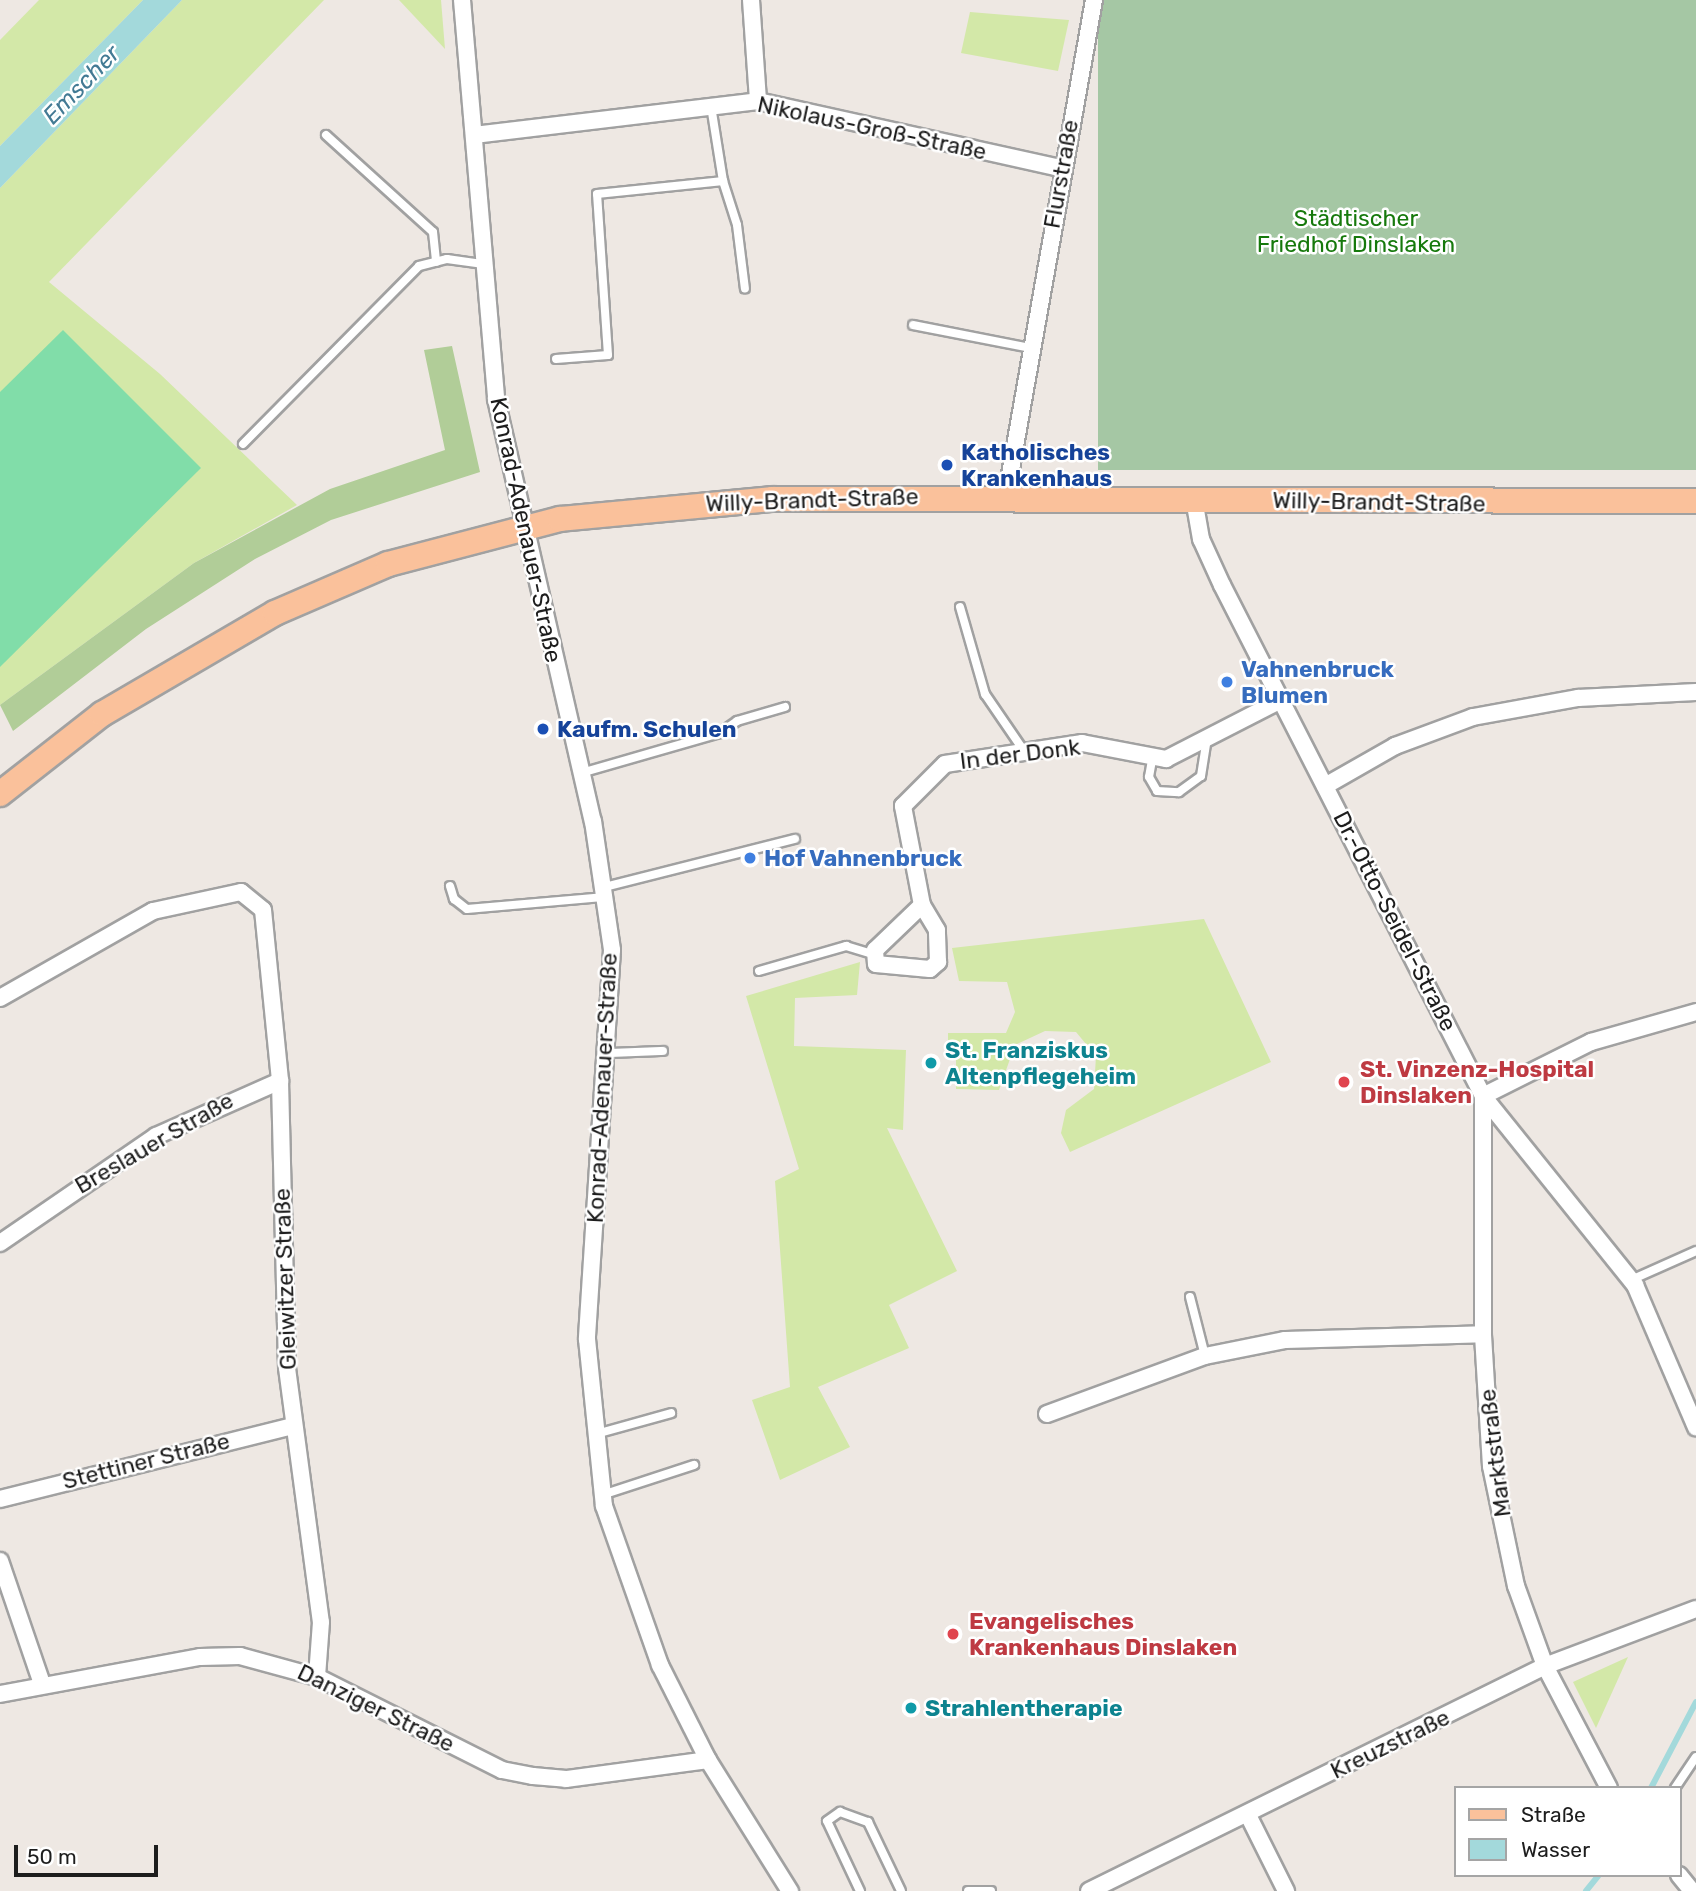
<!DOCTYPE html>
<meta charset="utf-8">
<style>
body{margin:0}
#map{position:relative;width:1696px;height:1891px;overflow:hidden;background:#eee8e3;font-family:Rubik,sans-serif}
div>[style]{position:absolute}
.grass>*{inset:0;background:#d3e8a8}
.forest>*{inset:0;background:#b1cd98}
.cemetery>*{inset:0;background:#a5c7a4;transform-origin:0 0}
.pitch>*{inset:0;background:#81dda9}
.water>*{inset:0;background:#a3d9db}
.stream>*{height:6px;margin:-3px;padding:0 3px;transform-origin:3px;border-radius:3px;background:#a3d9db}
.roads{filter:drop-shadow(2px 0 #a1a1a1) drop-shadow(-2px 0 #a1a1a1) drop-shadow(0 2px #a1a1a1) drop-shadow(0 -2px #a1a1a1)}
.service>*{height:8px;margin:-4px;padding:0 4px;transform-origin:4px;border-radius:4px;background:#fff}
.minor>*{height:16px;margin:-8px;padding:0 8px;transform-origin:8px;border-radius:8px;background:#fff}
.primary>*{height:24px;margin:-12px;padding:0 12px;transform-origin:12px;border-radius:12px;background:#fac19b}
.dots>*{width:19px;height:19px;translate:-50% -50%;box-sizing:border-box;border:4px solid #fff;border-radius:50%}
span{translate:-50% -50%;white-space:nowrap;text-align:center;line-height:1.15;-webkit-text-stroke:5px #fff;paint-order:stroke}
.street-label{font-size:23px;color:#1d1d1d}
.park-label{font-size:23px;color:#16790c}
.transit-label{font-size:23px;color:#164399;font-weight:700}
.left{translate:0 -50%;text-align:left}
.shop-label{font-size:23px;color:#366cbe;font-weight:700}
.culture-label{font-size:23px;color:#0d838f;font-weight:700}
.health-label{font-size:23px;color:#be3a42;font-weight:700}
.water-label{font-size:24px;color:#427a94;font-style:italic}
.legend{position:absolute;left:1454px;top:1786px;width:228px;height:91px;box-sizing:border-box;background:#fff;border:2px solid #a5a5a5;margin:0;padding:9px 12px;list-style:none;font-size:21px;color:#1d1d1d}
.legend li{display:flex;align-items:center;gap:14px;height:35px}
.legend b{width:35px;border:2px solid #a5a5a5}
.scale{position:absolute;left:14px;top:1845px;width:144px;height:32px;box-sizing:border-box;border:4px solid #1d1d1d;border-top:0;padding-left:9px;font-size:21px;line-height:24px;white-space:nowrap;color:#1d1d1d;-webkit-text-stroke:5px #fff;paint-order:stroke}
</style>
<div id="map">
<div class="grass">
<div style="clip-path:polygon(39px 0,143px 0,0 146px,0 40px)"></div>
<div style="clip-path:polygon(182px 0,324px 0,49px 282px,160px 374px,297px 505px,194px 563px,0 705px,0 188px)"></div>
<div style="clip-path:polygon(399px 0,441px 0,445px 49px)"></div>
<div style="clip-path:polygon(970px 12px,1069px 20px,1058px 71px,961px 53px)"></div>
<div style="clip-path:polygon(1204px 919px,1271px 1062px,1070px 1152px,1061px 1133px,1066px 1110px,1094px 1089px,1096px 1056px,1076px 1032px,1045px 1031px,1015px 1045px,999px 1090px,956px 1089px,956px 1049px,948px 1048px,948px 1033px,1006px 1033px,1015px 1012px,1007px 982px,959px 981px,952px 948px)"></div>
<div style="clip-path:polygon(860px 962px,857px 995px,795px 998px,794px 1046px,906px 1050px,903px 1130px,887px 1128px,957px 1271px,889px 1305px,909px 1348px,818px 1387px,850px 1447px,780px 1480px,752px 1400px,790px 1387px,775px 1181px,799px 1169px,746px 996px)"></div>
<div style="clip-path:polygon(1628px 1657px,1596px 1728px,1573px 1682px)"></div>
</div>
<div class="forest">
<div style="clip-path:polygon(452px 346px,480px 472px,331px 520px,255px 559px,146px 629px,13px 731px,0 705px,194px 563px,330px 489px,445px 450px,424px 350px)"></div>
</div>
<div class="cemetery">
<div style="left:1098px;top:0;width:598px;height:470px"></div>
</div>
<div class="pitch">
<div style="clip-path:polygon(63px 330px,201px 468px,0 667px,0 392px)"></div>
</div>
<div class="water">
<div style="clip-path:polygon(143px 0,182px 0,0 188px,0 146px)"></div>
</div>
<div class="stream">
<div style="left:1651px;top:1788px;width:97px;rotate:-62.4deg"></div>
<div style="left:1586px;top:1891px;width:21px;rotate:-51deg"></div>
</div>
<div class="roads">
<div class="service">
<div style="left:326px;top:135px;width:144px;rotate:42.2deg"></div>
<div style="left:433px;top:232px;width:30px;rotate:84deg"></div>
<div style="left:723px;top:181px;width:46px;rotate:72.3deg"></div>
<div style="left:737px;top:225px;width:64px;rotate:82.9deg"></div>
<div style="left:913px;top:325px;width:119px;rotate:11.1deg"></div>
<div style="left:556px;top:359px;width:52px;rotate:-4.4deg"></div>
<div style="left:608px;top:355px;width:161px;rotate:-93.9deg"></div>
<div style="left:597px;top:194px;width:127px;rotate:-5.9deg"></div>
<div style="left:723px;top:181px;width:76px;rotate:-99.1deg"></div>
<div style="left:243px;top:444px;width:250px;rotate:-45.3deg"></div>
<div style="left:419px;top:266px;width:29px;rotate:-14deg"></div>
<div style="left:447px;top:259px;width:37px;rotate:8deg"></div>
<div style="left:960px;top:607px;width:91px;rotate:74deg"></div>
<div style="left:985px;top:694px;width:69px;rotate:55.6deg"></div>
<div style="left:1152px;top:760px;width:17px;rotate:100deg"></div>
<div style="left:1149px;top:777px;width:16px;rotate:60deg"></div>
<div style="left:1157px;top:791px;width:22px;rotate:3deg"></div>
<div style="left:1179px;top:792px;width:27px;rotate:-36deg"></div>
<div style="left:1201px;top:776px;width:33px;rotate:-81deg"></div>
<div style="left:581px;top:773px;width:145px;rotate:-16.1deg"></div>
<div style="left:720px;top:733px;width:21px;rotate:-35deg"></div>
<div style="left:737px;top:721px;width:50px;rotate:-16.3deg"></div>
<div style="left:450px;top:886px;width:14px;rotate:73deg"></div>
<div style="left:454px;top:899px;width:16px;rotate:38deg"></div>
<div style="left:467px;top:909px;width:139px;rotate:-5deg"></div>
<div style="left:605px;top:887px;width:196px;rotate:-14.2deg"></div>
<div style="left:759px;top:971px;width:91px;rotate:-16deg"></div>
<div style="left:846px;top:946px;width:30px;rotate:17deg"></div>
<div style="left:608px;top:1053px;width:55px;rotate:-2.1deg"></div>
<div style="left:1631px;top:1280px;width:71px;rotate:-24deg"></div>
<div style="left:1190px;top:1297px;width:61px;rotate:75.7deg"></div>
<div style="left:596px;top:1434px;width:78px;rotate:-15.6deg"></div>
<div style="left:602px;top:1495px;width:97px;rotate:-18.1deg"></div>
<div style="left:1675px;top:1788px;width:37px;rotate:-56deg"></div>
<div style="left:860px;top:1891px;width:77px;rotate:-115.2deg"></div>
<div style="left:827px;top:1821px;width:16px;rotate:-35deg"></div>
<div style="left:840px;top:1812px;width:30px;rotate:20deg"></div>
<div style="left:868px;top:1822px;width:76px;rotate:64.4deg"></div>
<div style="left:968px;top:1891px;width:23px"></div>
</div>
<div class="minor">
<div style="left:462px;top:0;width:400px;rotate:85.1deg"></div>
<div style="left:496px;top:399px;width:433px;rotate:77.1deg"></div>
<div style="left:593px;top:821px;width:130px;rotate:81.6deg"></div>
<div style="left:612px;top:950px;width:390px;rotate:93.7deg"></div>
<div style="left:587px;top:1339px;width:168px;rotate:84.2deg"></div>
<div style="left:604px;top:1506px;width:169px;rotate:70.6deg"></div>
<div style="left:660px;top:1665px;width:106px;rotate:63.2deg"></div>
<div style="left:708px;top:1760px;width:155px;rotate:58deg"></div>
<div style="left:751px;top:0;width:101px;rotate:86deg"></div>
<div style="left:474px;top:135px;width:286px;rotate:-6.8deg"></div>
<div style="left:758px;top:101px;width:310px;rotate:12.5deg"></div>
<div style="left:1006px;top:497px;width:505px;rotate:-79.96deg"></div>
<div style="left:1194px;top:499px;width:41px;rotate:80.1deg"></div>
<div style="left:1201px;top:539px;width:51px;rotate:65.5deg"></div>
<div style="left:1222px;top:585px;width:574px;rotate:62.94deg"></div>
<div style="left:1483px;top:1096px;width:243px;rotate:51.2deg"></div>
<div style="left:1635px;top:1285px;width:155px;rotate:66.8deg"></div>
<div style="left:1325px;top:786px;width:81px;rotate:-29.7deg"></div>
<div style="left:1395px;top:746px;width:83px;rotate:-20.4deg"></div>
<div style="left:1473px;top:717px;width:107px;rotate:-10.3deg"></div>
<div style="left:1578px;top:698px;width:118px;rotate:-2.9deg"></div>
<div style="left:922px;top:905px;width:65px;rotate:136.2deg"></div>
<div style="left:875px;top:950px;width:14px;rotate:86deg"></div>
<div style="left:876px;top:964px;width:54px;rotate:5.3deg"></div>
<div style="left:930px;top:969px;width:11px;rotate:-41deg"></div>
<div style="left:938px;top:962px;width:32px;rotate:-92deg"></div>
<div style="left:937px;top:930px;width:29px;rotate:-121deg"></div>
<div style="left:922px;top:905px;width:101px;rotate:-100.9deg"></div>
<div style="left:903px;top:806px;width:59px;rotate:-45deg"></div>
<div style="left:945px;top:764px;width:139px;rotate:-8.7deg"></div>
<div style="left:1082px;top:743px;width:86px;rotate:10.8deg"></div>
<div style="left:1166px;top:759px;width:129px;rotate:-27.2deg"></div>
<div style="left:0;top:998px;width:176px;rotate:-29.6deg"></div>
<div style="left:153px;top:911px;width:90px;rotate:-12.2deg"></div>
<div style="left:241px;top:892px;width:28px;rotate:39deg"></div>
<div style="left:263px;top:910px;width:172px;rotate:84.3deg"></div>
<div style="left:280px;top:1081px;width:287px;rotate:88.6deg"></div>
<div style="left:287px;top:1368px;width:256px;rotate:82.4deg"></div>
<div style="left:321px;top:1622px;width:55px;rotate:94.2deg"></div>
<div style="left:0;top:1243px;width:189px;rotate:-34.4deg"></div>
<div style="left:156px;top:1136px;width:136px;rotate:-23.9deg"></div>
<div style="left:1047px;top:1414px;width:168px;rotate:-20.2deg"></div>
<div style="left:1205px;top:1356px;width:82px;rotate:-11.3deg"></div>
<div style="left:1285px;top:1340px;width:198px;rotate:-1.7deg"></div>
<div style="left:0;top:1499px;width:301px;rotate:-14deg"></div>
<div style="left:0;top:1561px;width:130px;rotate:71.1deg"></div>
<div style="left:0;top:1694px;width:203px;rotate:-10.5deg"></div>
<div style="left:200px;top:1657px;width:40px;rotate:-1.4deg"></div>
<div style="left:240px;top:1656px;width:80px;rotate:15.3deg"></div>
<div style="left:317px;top:1677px;width:207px;rotate:26.7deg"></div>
<div style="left:502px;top:1770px;width:32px;rotate:11deg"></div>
<div style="left:533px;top:1776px;width:33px;rotate:5deg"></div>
<div style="left:566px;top:1779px;width:143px;rotate:-7.6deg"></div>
<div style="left:1609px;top:1788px;width:138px;rotate:-117.7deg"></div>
<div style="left:1545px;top:1666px;width:85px;rotate:-109.9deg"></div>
<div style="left:1516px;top:1586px;width:123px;rotate:-101.8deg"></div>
<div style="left:1491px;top:1466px;width:132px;rotate:-93.5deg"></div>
<div style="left:1483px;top:1334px;width:238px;rotate:-90deg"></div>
<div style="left:1483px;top:1096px;width:121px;rotate:-26.6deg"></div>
<div style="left:1591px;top:1042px;width:109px;rotate:-15.9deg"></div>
<div style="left:1249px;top:1817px;width:83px;rotate:63.4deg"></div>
<div style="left:1679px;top:1875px;width:21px;rotate:51deg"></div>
<div style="left:1089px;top:1891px;width:508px;rotate:-26.26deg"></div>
<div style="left:1545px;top:1666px;width:161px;rotate:-20.7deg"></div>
</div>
<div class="primary">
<div style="left:0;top:794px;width:130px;rotate:-38.1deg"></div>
<div style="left:102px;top:714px;width:200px;rotate:-30.3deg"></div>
<div style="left:275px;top:613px;width:123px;rotate:-23.4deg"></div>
<div style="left:388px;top:564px;width:178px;rotate:-14.7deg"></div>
<div style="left:560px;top:519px;width:213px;rotate:-5.4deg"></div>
<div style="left:772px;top:499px;width:924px;rotate:0.12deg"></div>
</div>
</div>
<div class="dots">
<div style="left:947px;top:465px;background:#1a4fb4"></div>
<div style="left:1227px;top:682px;background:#3f7fe0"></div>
<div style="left:543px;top:729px;background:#1a4fb4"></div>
<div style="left:750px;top:858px;background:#3f7fe0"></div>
<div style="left:931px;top:1063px;background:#0f9aa8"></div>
<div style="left:1344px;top:1082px;background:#e0444e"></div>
<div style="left:953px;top:1634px;background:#e0444e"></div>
<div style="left:911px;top:1708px;background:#0f9aa8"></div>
</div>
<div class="street-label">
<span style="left:872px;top:128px;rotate:12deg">Nikolaus-Groß-Straße</span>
<span style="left:1061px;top:174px;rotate:-80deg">Flurstraße</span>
<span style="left:812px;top:500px;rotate:-2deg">Willy-Brandt-Straße</span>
<span style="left:1379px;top:502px;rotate:1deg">Willy-Brandt-Straße</span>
<span style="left:526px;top:530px;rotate:78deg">Konrad-Adenauer-Straße</span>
<span style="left:1020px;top:754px;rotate:-7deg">In der Donk</span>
<span style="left:1395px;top:921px;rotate:63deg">Dr.-Otto-Seidel-Straße</span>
<span style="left:602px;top:1088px;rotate:-87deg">Konrad-Adenauer-Straße</span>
<span style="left:154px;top:1143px;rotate:-30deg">Breslauer Straße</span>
<span style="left:285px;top:1279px;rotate:-92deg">Gleiwitzer Straße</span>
<span style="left:1495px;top:1453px;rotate:-97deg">Marktstraße</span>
<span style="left:146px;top:1461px;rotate:-14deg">Stettiner Straße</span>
<span style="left:376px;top:1708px;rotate:26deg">Danziger Straße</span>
<span style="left:1390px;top:1744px;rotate:-26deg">Kreuzstraße</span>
</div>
<div class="park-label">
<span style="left:1356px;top:231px">Städtischer<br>Friedhof Dinslaken</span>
</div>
<div class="transit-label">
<span class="left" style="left:961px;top:465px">Katholisches<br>Krankenhaus</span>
<span class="left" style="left:557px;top:729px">Kaufm. Schulen</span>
</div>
<div class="shop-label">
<span class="left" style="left:1241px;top:682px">Vahnenbruck<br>Blumen</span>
<span class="left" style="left:764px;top:858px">Hof Vahnenbruck</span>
</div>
<div class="culture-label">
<span class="left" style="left:945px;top:1063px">St. Franziskus<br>Altenpflegeheim</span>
<span class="left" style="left:925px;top:1708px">Strahlentherapie</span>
</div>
<div class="health-label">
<span class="left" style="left:1360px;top:1082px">St. Vinzenz-Hospital<br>Dinslaken</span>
<span class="left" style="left:969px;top:1634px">Evangelisches<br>Krankenhaus Dinslaken</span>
</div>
<div class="water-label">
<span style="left:82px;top:85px;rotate:-46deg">Emscher</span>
</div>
<ul class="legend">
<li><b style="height:9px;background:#fac19b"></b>Straße</li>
<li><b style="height:19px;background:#a3d9db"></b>Wasser</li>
</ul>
<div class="scale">50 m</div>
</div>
